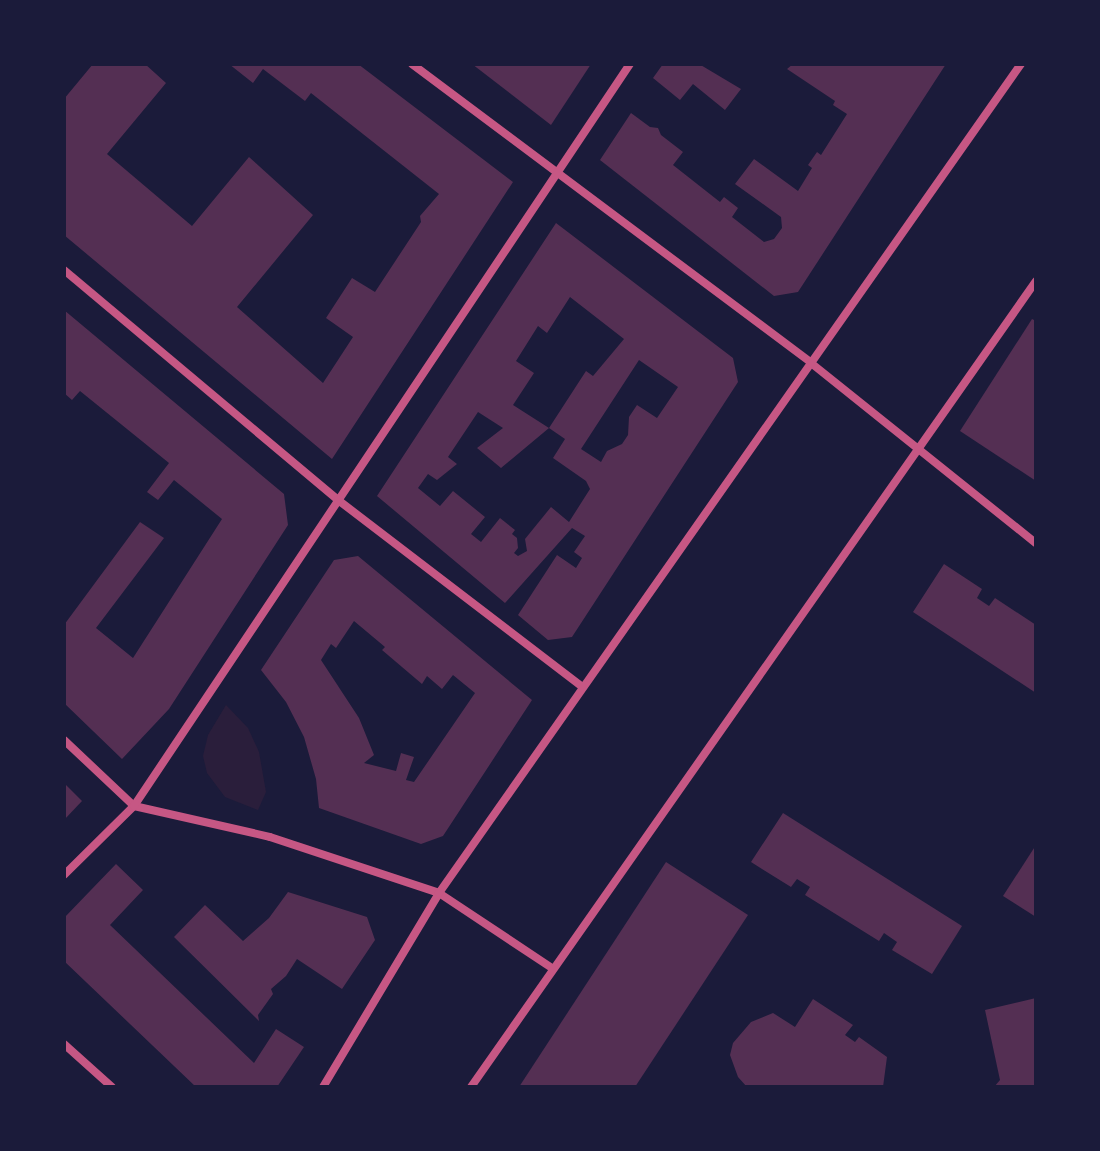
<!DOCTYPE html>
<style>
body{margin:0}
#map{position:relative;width:1100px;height:1151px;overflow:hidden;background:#1b1b3a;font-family:Jost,sans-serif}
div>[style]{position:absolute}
.green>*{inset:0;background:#2a1e3b}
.building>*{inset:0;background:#542f53}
.minor>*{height:8px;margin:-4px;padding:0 4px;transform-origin:4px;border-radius:4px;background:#c65784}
span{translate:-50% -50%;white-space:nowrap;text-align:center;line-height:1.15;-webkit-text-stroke:6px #1b1b3a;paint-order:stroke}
.frame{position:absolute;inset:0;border:66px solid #1b1b3a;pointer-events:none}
</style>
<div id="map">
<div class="green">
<div style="clip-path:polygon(226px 705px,248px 728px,259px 752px,266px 792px,258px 810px,225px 797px,207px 773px,203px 756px,208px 735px)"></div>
</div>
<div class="building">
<div style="clip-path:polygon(93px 64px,145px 64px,166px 83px,107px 154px,192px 226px,249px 157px,313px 215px,237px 307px,323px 383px,353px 337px,326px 318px,352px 278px,375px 292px,421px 222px,420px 216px,439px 194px,311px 93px,305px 101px,263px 69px,253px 83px,229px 64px,358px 64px,513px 182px,332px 459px,64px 235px,64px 99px)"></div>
<div style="clip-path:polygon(472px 64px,591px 64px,551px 125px)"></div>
<div style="clip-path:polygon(663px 64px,699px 64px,741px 89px,725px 110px,693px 84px,680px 100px,653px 78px)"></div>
<div style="clip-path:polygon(793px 64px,946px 64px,798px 292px,774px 296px,600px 160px,631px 113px,650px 127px,658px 128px,661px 135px,683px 152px,673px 165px,720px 202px,724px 197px,738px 208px,732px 217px,764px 242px,774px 239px,782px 228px,781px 217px,735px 184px,754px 159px,798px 191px,812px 168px,808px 165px,817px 152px,821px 155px,847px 114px,833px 105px,835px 101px,787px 69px)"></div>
<div style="clip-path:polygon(evenodd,556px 223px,733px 358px,738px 382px,572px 637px,548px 640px,518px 615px,557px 555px,576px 568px,582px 558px,574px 552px,585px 536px,572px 528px,505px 603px,377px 496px,556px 223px,570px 297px,624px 339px,593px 376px,586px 371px,549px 428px,565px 439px,553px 458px,586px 481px,590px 489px,569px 522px,551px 507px,525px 539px,527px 551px,518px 556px,514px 553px,518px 548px,517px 538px,512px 534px,515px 530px,500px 518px,481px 542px,471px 534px,485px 517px,453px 491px,440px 506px,418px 488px,428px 474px,437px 480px,457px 464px,448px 457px,478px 412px,503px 428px,477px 448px,501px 468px,549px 428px,513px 405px,534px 373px,516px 361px,538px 326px,547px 333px,570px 297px,556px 223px,639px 360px,678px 387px,657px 418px,637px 405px,629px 417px,628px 435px,622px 444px,607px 451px,601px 462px,581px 449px,639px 360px)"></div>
<div style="clip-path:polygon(64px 310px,284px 494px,288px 525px,169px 709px,122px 759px,64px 703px,64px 625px,140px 522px,164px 538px,96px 628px,133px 658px,222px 519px,174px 480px,158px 500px,147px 492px,169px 463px,80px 391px,72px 400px,64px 393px)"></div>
<div style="clip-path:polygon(1032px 319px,1036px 321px,1036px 481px,960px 431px)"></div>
<div style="clip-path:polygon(evenodd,358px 556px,532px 700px,443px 836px,421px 844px,319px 808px,316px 779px,304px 737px,286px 702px,261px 670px,334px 560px,358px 556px,354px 621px,385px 647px,382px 650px,422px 684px,427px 676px,442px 689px,453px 675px,475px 693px,414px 782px,406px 780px,414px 757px,401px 753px,396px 771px,364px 763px,374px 755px,359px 718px,321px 660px,331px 644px,336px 648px,354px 621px)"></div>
<div style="clip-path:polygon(944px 564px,982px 589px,977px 598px,989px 606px,995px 598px,1036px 625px,1036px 693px,913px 612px)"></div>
<div style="clip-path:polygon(64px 783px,82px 801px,64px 820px)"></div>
<div style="clip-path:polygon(783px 813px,962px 926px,932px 974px,892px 950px,897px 942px,884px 933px,879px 941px,805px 895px,810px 887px,797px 879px,791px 887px,751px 862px)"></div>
<div style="clip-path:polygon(1036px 845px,1036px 917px,1003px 896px)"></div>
<div style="clip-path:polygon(666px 862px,748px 915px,635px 1087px,519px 1087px)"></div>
<div style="clip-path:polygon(116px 864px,143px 890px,110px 925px,254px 1063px,276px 1029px,304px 1047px,277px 1087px,196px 1087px,64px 961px,64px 918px)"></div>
<div style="clip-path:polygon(288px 892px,367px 917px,375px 940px,342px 989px,297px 959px,286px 976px,271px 989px,273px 994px,258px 1015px,259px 1021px,174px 937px,205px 905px,243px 941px,269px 918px)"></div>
<div style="clip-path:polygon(1036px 998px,1036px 1087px,994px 1087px,1000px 1080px,985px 1010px)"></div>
<div style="clip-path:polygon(813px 999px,853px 1025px,845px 1035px,855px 1042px,859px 1037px,887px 1057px,883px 1087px,747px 1087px,738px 1077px,730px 1055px,733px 1043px,751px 1022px,773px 1013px,795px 1027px)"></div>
</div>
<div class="minor">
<div style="left:412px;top:64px;width:499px;rotate:36.8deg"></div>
<div style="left:811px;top:363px;width:288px;rotate:38.7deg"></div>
<div style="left:64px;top:270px;width:358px;rotate:40deg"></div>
<div style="left:338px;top:500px;width:308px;rotate:37.4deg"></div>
<div style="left:64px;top:740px;width:96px;rotate:43.3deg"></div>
<div style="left:134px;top:806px;width:139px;rotate:12.8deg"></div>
<div style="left:270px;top:837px;width:178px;rotate:18.3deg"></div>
<div style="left:439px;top:893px;width:136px;rotate:33.6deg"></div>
<div style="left:64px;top:875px;width:98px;rotate:-44.6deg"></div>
<div style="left:134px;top:806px;width:893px;rotate:-56.24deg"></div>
<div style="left:64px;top:1044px;width:64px;rotate:41.9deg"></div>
<div style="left:323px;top:1087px;width:226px;rotate:-59.1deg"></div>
<div style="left:439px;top:893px;width:1013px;rotate:-54.93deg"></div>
<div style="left:471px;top:1087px;width:984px;rotate:-54.97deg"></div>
</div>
<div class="frame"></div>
</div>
